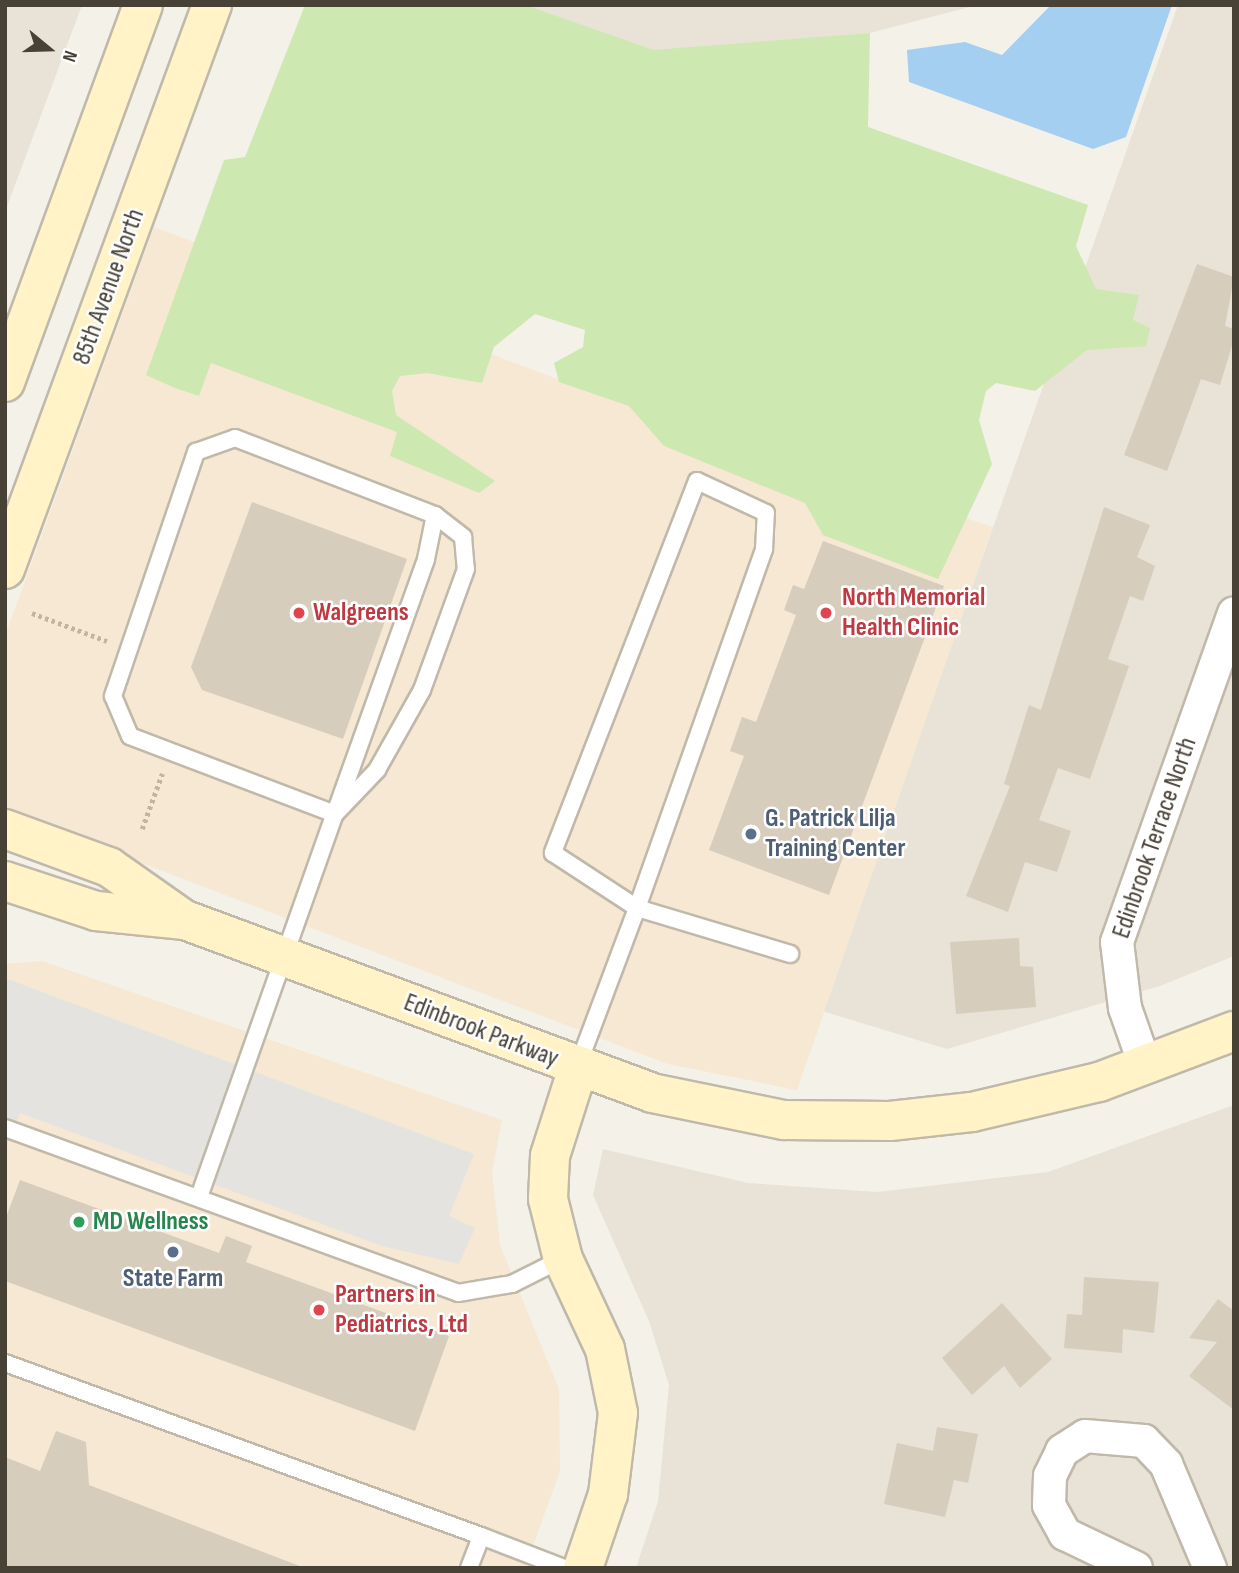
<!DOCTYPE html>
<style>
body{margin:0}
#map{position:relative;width:1239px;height:1573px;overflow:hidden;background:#f4f1e8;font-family:"Sofia Sans Condensed",sans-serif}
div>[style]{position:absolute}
.residential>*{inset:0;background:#e8e3d6}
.commercial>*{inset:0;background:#f6e8d3}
.green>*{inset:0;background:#cee8b1}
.parking>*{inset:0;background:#e5e3e0}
.water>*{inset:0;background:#a4cff1}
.building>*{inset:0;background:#d6cdbd}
.path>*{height:4.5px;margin-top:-2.25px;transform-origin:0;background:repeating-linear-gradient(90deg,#c2b59b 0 3.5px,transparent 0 7px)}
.roads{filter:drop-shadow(2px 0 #c0b9aa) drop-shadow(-2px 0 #c0b9aa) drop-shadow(0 2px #c0b9aa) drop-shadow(0 -2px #c0b9aa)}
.lane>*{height:16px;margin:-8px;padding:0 8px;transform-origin:8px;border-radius:8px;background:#fff}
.street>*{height:32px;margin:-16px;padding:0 16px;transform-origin:16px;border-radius:16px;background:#fff}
.secondary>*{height:38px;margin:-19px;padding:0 19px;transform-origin:19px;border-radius:19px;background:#fff3c7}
.dots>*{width:19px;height:19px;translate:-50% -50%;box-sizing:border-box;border:4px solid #fff;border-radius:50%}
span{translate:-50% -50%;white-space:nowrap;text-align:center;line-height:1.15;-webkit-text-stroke:5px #fff;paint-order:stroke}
.street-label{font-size:26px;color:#474136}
.health-label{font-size:26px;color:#be3a42;font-weight:700}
.left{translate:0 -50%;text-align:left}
.service-label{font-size:26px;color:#4e5e75;font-weight:700}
.leisure-label{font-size:26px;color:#27864d;font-weight:700}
.frame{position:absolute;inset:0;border:7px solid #474136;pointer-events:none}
.north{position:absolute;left:14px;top:14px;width:70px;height:70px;-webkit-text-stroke:5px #fff;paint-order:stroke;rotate:109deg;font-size:19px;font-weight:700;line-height:28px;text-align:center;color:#474136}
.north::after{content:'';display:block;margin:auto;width:24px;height:32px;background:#474136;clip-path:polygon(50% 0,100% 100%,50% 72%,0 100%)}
</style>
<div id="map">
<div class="residential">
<div style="clip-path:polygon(5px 5px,82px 5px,5px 212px)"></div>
<div style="clip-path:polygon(506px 5px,977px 5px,870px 33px,654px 56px)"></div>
<div style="clip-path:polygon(1178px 5px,1234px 5px,1234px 956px,1160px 986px,947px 1049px,822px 1011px)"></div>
<div style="clip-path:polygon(1234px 1105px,1234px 1568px,636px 1568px,658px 1501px,669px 1385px,649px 1321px,593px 1195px,603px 1149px,748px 1183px,877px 1192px,1048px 1172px)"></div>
</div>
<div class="commercial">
<div style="clip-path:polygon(154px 227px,629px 406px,993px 527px,797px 1090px,668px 1064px,5px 811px,5px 636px)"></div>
<div style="clip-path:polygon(42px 961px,502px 1120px,492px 1172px,500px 1245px,559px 1389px,560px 1471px,525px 1568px,5px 1568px,5px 964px)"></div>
</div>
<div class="green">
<div style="clip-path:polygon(305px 5px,525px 5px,654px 50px,870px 33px,868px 127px,1088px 205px,1076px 246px,1096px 289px,1139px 295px,1133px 320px,1150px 328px,1146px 346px,1087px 350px,1035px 391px,996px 383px,986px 391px,979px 420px,992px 464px,938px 579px,823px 535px,805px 503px,664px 446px,629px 406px,559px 382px,554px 363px,583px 347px,585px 330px,535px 314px,494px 347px,482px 383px,427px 373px,400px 376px,392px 391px,396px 415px,495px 481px,479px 493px,390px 456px,397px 432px,211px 363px,199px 396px,175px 388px,146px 375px,224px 160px,245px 157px)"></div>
</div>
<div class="parking">
<div style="clip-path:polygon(5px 978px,474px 1154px,449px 1216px,475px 1228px,459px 1264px,382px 1246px,20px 1113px,5px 1150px)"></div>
</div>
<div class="water">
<div style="clip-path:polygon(1051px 5px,1172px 5px,1126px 137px,1093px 149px,909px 82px,907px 50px,965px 42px,1002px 55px)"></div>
</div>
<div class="building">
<div style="clip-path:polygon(1197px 264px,1234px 277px,1225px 326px,1234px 329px,1234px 339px,1220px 385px,1201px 379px,1167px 471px,1124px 455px)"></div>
<div style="clip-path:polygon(252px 502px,407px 559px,343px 739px,202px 690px,191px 667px)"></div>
<div style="clip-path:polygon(1104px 507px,1150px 525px,1137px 557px,1155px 566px,1143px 601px,1130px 596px,1108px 659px,1129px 666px,1090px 779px,1058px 768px,1039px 820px,1071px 831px,1057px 872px,1025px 862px,1008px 912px,966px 896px,1010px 786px,1004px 784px,1029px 705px,1041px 710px)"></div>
<div style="clip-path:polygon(823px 541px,944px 586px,829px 895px,709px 850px,744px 756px,730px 751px,742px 717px,756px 722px,796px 615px,784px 610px,793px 585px,804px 589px)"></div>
<div style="clip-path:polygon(1019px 938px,1020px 966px,1033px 967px,1036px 1007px,956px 1014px,950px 942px)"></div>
<div style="clip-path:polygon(20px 1180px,219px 1253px,226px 1236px,252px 1246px,246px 1262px,449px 1336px,415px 1431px,5px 1281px,5px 1220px)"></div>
<div style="clip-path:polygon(1084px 1277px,1159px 1282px,1154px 1333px,1123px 1329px,1122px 1353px,1064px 1348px,1067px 1314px,1082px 1315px)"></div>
<div style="clip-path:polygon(1218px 1299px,1234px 1311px,1234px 1410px,1189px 1376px,1217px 1342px,1189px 1338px)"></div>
<div style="clip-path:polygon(1002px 1303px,1052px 1359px,1020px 1388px,1004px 1366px,972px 1395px,942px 1358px)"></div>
<div style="clip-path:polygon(937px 1427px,978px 1434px,968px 1483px,954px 1480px,945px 1517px,884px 1504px,897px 1443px,933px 1451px)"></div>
<div style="clip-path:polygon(56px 1431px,86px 1442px,89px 1485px,305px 1568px,5px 1568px,5px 1457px,40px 1471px)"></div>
</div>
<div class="path">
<div style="left:32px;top:613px;width:80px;rotate:20.5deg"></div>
<div style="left:142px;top:829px;width:59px;rotate:-70deg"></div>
</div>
<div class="roads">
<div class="lane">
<div style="left:337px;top:808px;width:264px;rotate:-70.3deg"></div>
<div style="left:426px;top:559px;width:45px;rotate:-78.4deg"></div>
<div style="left:578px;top:1065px;width:168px;rotate:-69.4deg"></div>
<div style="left:637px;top:908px;width:381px;rotate:-70.5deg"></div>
<div style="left:764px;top:549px;width:36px;rotate:-87deg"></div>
<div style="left:766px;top:513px;width:76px;rotate:-155.1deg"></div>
<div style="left:697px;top:481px;width:399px;rotate:111.2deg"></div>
<div style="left:553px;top:853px;width:100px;rotate:33.2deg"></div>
<div style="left:637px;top:908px;width:160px;rotate:16.7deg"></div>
<div style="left:5px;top:1128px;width:482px;rotate:20deg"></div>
<div style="left:458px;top:1293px;width:55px;rotate:-9.5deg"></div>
<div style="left:512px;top:1284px;width:56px;rotate:-26.6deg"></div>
<div style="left:199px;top:1197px;width:406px;rotate:-70.5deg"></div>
<div style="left:335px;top:814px;width:219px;rotate:-159.2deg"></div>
<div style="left:130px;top:736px;width:43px;rotate:-113deg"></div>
<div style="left:113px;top:696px;width:258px;rotate:-71.2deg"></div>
<div style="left:196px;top:452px;width:41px;rotate:-19.7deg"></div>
<div style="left:235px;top:438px;width:214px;rotate:21.1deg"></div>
<div style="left:435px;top:515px;width:36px;rotate:38deg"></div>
<div style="left:463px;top:537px;width:32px;rotate:85deg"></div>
<div style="left:466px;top:569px;width:129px;rotate:110deg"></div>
<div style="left:422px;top:690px;width:92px;rotate:119.4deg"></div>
<div style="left:377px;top:770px;width:61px;rotate:133.7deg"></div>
<div style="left:5px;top:1363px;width:506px;rotate:19.97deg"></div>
<div style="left:469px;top:1568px;width:34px;rotate:-69deg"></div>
<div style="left:481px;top:1536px;width:89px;rotate:21.1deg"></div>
</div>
<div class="street">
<div style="left:1145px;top:1065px;width:60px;rotate:-109.3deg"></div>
<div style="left:1125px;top:1008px;width:66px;rotate:-96.9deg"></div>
<div style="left:1117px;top:942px;width:349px;rotate:-70.4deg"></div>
<div style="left:1136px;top:1568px;width:79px;rotate:-154.4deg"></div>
<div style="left:1065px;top:1534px;width:33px;rotate:-119deg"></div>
<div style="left:1049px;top:1505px;width:29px;rotate:-88deg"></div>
<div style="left:1050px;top:1476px;width:28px;rotate:-64deg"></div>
<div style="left:1062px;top:1451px;width:27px;rotate:-33deg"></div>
<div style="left:1085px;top:1436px;width:59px;rotate:4.8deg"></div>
<div style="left:1144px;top:1441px;width:32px;rotate:46deg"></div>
<div style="left:1166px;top:1464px;width:113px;rotate:67.1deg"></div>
</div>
<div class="secondary">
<div style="left:5px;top:382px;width:401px;rotate:-69.9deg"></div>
<div style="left:5px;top:569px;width:601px;rotate:-69.85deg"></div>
<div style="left:5px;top:829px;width:111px;rotate:20.1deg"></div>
<div style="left:109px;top:867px;width:90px;rotate:35.1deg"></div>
<div style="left:5px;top:881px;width:96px;rotate:18.2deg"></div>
<div style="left:96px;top:911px;width:89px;rotate:5.8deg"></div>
<div style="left:185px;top:920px;width:498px;rotate:20.3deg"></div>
<div style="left:652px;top:1093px;width:135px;rotate:11.6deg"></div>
<div style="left:784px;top:1120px;width:106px;rotate:0.5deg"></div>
<div style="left:890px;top:1121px;width:82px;rotate:-6.3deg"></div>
<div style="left:972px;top:1112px;width:130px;rotate:-13.3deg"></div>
<div style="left:1099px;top:1082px;width:144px;rotate:-20.7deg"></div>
<div style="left:578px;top:1068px;width:92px;rotate:107.7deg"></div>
<div style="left:550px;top:1156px;width:43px;rotate:92.7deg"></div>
<div style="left:548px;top:1199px;width:62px;rotate:76deg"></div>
<div style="left:563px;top:1259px;width:99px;rotate:65deg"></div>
<div style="left:605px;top:1349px;width:65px;rotate:78.5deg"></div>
<div style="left:618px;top:1413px;width:82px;rotate:97deg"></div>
<div style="left:608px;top:1494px;width:78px;rotate:108.7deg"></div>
</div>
</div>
<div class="dots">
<div style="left:299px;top:613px;background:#e0444e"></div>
<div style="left:826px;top:613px;background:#e0444e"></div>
<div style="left:751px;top:834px;background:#5c6f8a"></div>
<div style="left:79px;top:1222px;background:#2e9e5b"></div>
<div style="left:173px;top:1252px;background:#5c6f8a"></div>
<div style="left:319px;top:1310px;background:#e0444e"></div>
</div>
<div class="street-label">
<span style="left:109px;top:287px;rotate:-70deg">85th Avenue North</span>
<span style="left:1155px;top:838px;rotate:-71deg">Edinbrook Terrace North</span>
<span style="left:481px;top:1031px;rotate:21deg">Edinbrook Parkway</span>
</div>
<div class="health-label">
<span class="left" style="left:842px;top:613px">North Memorial<br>Health Clinic</span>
<span class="left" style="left:313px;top:613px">Walgreens</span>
<span class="left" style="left:335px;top:1310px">Partners in<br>Pediatrics, Ltd</span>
</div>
<div class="service-label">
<span class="left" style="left:765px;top:834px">G. Patrick Lilja<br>Training Center</span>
<span style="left:173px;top:1279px">State Farm</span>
</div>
<div class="leisure-label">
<span class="left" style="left:93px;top:1222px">MD Wellness</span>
</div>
<div class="frame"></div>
<div class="north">N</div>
</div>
